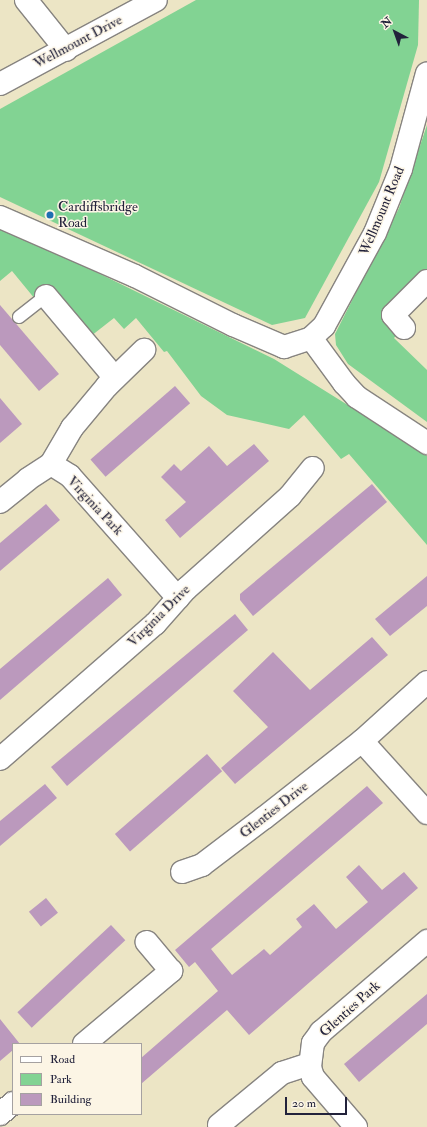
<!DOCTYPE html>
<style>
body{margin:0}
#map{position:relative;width:427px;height:1127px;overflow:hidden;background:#ece5c5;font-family:"IM FELL Double Pica",serif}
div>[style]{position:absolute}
.green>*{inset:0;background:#82d393}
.building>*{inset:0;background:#bb99bd;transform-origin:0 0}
.roads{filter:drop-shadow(1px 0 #878480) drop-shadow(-1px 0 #878480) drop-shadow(0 1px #878480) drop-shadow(0 -1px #878480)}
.lane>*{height:12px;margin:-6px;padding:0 6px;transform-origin:6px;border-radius:6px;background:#fff}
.street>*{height:22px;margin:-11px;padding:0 11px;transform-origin:11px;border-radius:11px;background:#fff}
.secondary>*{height:22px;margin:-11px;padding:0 11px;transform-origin:11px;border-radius:11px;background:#fff}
.dots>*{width:11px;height:11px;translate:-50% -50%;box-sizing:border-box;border:2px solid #fcf5e5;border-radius:50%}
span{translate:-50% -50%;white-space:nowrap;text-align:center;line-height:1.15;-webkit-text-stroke:3px #fcf5e5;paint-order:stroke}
.street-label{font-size:14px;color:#22223b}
.poi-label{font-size:14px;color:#22223b}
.left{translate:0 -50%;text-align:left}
.legend{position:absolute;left:12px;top:1043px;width:130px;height:72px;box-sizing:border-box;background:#fcf5e5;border:1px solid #a5a1a1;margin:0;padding:5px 7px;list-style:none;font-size:12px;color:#22223b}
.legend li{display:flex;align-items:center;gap:8px;height:20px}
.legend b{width:20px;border:1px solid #a5a1a1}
.north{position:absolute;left:375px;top:12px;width:40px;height:40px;-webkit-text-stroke:3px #fcf5e5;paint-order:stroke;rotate:319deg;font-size:11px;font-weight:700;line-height:16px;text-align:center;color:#22223b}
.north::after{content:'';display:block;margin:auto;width:14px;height:18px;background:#22223b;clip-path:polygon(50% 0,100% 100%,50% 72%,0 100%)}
.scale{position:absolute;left:285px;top:1097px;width:62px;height:18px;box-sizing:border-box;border:2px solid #22223b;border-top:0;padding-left:5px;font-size:12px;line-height:14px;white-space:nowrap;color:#22223b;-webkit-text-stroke:3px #fcf5e5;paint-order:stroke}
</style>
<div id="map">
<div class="green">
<div style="clip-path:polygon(196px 0,419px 0,418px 45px,379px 182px,305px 318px,272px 325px,0 197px,0 109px)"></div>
<div style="clip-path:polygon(427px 125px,427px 288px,396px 320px,403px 328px,394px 338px,427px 370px,427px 422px,348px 364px,336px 345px,335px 334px,399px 208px)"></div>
<div style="clip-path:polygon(0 225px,274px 359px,415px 447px,427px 456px,427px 545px,349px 454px,341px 459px,304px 415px,289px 429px,227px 415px,201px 396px,167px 351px,164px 352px,136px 318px,124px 329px,114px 318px,91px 336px,35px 299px,12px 271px,0 281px)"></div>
</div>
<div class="building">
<div style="clip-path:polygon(0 305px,59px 374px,39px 391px,0 345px)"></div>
<div style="left:175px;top:386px;width:23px;height:112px;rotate:49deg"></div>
<div style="clip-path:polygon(0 398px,22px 424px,0 443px)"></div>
<div style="clip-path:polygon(254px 444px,269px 461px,180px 538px,165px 520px,186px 502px,161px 477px,174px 464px,181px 471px,209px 446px,227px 466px)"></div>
<div style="clip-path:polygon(372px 484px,387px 502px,253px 616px,240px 600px,240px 594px)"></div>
<div style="clip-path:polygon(46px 504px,60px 520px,0 571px,0 543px)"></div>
<div style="clip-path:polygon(427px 576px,427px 606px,390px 636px,375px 619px)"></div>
<div style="clip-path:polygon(108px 578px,122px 595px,0 700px,0 669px)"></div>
<div style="clip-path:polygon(235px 614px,248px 630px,67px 786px,51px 767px)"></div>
<div style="clip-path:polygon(372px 637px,388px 655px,235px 784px,221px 768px,268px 727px,233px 691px,273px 652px,310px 690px)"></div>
<div style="left:207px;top:754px;width:23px;height:122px;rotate:49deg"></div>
<div style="clip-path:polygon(45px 784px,57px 798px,0 846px,0 821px)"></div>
<div style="clip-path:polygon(367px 786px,383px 803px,211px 949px,232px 975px,264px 949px,270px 955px,302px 927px,296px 919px,314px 904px,336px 929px,368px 902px,346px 877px,359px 865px,382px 890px,404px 872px,418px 888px,249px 1035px,227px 1010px,141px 1084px,141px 1058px,218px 991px,195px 962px,189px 967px,175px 950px)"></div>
<div style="left:46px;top:898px;width:19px;height:22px;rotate:51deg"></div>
<div style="left:111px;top:925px;width:21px;height:128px;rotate:47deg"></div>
<div style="clip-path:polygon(427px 994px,427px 1024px,359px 1082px,344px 1064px)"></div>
<div style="clip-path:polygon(0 1019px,20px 1044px,13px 1044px,13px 1050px,0 1061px)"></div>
</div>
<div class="roads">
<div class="lane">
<div style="left:19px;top:317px;width:34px;rotate:-38deg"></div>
</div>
<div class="street">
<div style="left:26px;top:0;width:64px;rotate:51.3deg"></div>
<div style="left:0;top:84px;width:177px;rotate:-28.3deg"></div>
<div style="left:46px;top:296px;width:107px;rotate:49.9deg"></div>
<div style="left:404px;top:328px;width:17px;rotate:-130deg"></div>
<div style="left:393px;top:315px;width:48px;rotate:-45deg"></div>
<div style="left:51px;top:464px;width:42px;rotate:-59.7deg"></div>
<div style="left:72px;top:428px;width:55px;rotate:-50.2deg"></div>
<div style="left:107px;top:386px;width:52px;rotate:-44.2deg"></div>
<div style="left:0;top:502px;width:36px;rotate:-39deg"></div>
<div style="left:28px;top:479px;width:27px;rotate:-33deg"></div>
<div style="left:51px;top:464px;width:22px;rotate:32deg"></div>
<div style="left:70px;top:476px;width:163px;rotate:48.5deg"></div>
<div style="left:362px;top:741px;width:97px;rotate:47.9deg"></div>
<div style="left:0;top:759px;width:206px;rotate:-41.1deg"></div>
<div style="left:155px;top:624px;width:47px;rotate:-48.5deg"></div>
<div style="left:186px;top:589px;width:140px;rotate:-41.8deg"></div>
<div style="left:290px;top:496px;width:36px;rotate:-51deg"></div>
<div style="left:182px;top:872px;width:21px;rotate:-19deg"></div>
<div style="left:202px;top:865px;width:78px;rotate:-37.2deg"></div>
<div style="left:264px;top:818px;width:125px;rotate:-38.2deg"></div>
<div style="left:362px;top:741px;width:88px;rotate:-42.2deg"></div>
<div style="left:84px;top:1044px;width:114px;rotate:-40deg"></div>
<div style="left:171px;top:971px;width:38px;rotate:-130deg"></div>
<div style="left:0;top:1114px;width:17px;rotate:-40deg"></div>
<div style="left:219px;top:1125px;width:82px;rotate:-39.5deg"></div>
<div style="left:282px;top:1073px;width:29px;rotate:-18deg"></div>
<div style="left:356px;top:1127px;width:66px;rotate:-130.7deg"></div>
<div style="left:313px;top:1077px;width:10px;rotate:-107deg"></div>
<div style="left:310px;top:1067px;width:24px;rotate:-83deg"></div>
<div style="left:313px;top:1043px;width:14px;rotate:-54deg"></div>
<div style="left:321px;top:1032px;width:140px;rotate:-40.6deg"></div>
</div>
<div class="secondary">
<div style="left:0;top:217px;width:147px;rotate:23.6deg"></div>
<div style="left:135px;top:276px;width:110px;rotate:26.6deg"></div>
<div style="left:233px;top:325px;width:56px;rotate:23.3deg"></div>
<div style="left:284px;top:347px;width:28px;rotate:-18deg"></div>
<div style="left:311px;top:338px;width:18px;rotate:-43deg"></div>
<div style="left:324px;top:326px;width:106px;rotate:-61.3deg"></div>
<div style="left:375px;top:233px;width:69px;rotate:-67.9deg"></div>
<div style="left:401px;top:169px;width:99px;rotate:-74.8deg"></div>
<div style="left:311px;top:338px;width:56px;rotate:53.7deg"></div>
<div style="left:344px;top:383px;width:19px;rotate:47deg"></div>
<div style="left:357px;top:397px;width:84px;rotate:33.3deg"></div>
</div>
</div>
<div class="dots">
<div style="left:50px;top:215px;background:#1f6fb2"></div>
</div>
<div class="street-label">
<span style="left:78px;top:42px;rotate:-28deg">Wellmount Drive</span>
<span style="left:382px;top:211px;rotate:-67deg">Wellmount Road</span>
<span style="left:95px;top:506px;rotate:47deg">Virginia Park</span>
<span style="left:159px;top:616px;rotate:-45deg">Virginia Drive</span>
<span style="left:274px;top:810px;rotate:-38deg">Glenties Drive</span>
<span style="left:350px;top:1009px;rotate:-42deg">Glenties Park</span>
</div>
<div class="poi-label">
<span class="left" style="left:58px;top:215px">Cardiffsbridge<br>Road</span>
</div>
<ul class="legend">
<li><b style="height:5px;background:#fff"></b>Road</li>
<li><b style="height:11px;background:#82d393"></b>Park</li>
<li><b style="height:11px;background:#bb99bd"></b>Building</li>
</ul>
<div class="north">N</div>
<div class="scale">20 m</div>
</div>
